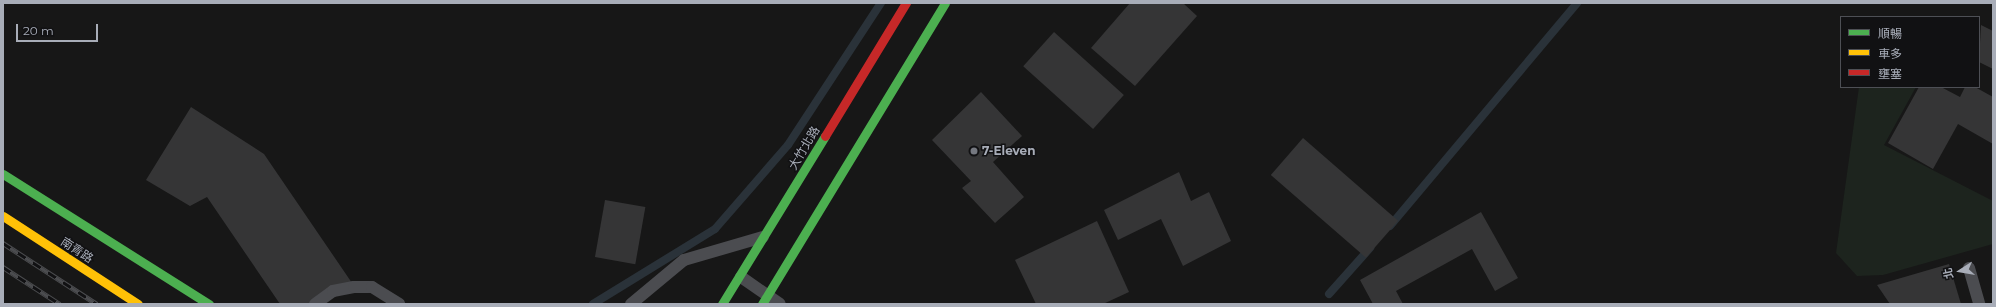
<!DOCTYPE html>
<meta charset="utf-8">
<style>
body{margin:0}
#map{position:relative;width:1996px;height:307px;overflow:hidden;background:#171717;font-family:Montserrat,"Noto Sans TC",sans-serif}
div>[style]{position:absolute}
.green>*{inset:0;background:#1d241e}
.stream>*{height:8px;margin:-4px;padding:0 4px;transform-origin:4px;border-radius:4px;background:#2a3239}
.building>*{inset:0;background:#353536;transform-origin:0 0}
.lane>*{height:12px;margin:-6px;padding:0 6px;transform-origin:6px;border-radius:6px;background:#4b4c50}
.fast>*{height:9px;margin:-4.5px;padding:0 4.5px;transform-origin:4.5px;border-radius:4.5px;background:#4caf50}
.slow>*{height:9px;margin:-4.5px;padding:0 4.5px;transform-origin:4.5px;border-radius:4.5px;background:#ffc107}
.jam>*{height:9px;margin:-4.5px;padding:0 4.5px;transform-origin:4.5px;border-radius:4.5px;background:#c62828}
.rail>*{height:4.5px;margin-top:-2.25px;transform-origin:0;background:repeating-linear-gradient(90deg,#111113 0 9px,#4b4c4f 0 18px);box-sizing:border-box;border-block:1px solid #4b4c4f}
.dots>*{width:11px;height:11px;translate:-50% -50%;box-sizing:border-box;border:2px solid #111113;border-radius:50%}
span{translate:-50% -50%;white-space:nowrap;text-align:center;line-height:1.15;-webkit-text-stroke:3px #111113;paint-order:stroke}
.street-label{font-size:12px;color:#a8adb8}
.poi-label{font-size:12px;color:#a8adb8;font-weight:700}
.left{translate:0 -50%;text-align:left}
.frame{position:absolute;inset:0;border:4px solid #a8adb8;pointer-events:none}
.legend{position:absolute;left:1840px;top:16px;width:140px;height:72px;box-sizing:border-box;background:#111113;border:1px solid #4d4f55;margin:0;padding:5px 7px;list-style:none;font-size:12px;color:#a8adb8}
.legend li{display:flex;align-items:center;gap:8px;height:20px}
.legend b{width:20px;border:1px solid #4d4f55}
.north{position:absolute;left:1940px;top:251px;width:40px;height:40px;-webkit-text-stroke:3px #111113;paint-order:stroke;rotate:258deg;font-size:11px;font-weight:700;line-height:16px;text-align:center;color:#a8adb8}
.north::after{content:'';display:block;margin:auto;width:14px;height:18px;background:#a8adb8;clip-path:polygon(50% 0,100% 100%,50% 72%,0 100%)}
.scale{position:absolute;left:16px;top:24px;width:82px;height:18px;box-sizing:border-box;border:2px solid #a8adb8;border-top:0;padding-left:5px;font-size:12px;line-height:14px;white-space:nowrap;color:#a8adb8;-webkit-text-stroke:3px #111113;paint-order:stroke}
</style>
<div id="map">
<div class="green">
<div style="clip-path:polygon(1859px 87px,1916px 87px,1884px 145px,1993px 201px,1993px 244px,1883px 275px,1857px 276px,1836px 253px)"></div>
</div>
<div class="stream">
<div style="left:1390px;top:226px;width:291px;rotate:-50deg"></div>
<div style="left:1329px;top:294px;width:62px;rotate:-48.3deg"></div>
<div style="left:593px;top:304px;width:143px;rotate:-31.6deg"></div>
<div style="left:715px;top:229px;width:111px;rotate:-49deg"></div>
<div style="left:788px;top:145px;width:170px;rotate:-56.8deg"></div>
</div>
<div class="building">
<div style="clip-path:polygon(1130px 3px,1183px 3px,1197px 16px,1135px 86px,1091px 48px)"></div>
<div style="clip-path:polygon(1981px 25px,1993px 31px,1993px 69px,1979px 62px)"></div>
<div style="left:1054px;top:32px;width:94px;height:46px;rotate:42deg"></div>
<div style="clip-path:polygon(1919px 87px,1941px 87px,1960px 97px,1965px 87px,1975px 87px,1993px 97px,1993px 144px,1958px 124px,1933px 169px,1888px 143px)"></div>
<div style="clip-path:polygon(981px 92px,1022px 136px,993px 162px,1024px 197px,995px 223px,962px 188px,971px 181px,932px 140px)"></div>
<div style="clip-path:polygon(191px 107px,264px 154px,352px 283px,319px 304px,280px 304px,207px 197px,190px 206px,146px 180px)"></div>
<div style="left:1303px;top:138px;width:126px;height:49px;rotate:41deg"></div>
<div style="clip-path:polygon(1179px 172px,1191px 201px,1209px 192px,1231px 241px,1183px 266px,1161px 219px,1118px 240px,1104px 210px)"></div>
<div style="left:605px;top:200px;width:41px;height:58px;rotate:10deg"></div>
<div style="clip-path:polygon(1481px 212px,1518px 278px,1495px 291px,1472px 249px,1396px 291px,1403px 304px,1373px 304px,1360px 280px)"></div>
<div style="clip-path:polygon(1097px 221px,1129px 292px,1103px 304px,1036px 304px,1015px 260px)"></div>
<div style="clip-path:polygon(1949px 264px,1961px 304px,1890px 304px,1877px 285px)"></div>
</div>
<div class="lane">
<div style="left:1969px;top:268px;width:37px;rotate:74deg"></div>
<div style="left:741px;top:277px;width:47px;rotate:34.7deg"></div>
<div style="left:315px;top:304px;width:22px;rotate:-36deg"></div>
<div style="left:333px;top:291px;width:21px;rotate:-11deg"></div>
<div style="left:354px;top:287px;width:18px"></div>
<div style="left:372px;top:287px;width:32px;rotate:32deg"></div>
<div style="left:631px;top:304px;width:69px;rotate:-39.7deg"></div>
<div style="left:684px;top:260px;width:82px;rotate:-16.2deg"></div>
</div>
<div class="fast">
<div style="left:3px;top:174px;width:244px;rotate:32.3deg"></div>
<div style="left:722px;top:304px;width:197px;rotate:-58.5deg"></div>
<div style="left:762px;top:304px;width:352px;rotate:-58.7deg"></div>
</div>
<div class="slow">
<div style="left:3px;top:216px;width:161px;rotate:33.1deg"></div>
</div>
<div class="jam">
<div style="left:825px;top:136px;width:156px;rotate:-58.7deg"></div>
</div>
<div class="rail">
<div style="left:3px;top:243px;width:112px;rotate:33deg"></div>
<div style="left:3px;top:267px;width:68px;rotate:33deg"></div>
</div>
<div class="dots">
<div style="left:974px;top:151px;background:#757880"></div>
</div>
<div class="street-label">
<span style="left:804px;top:148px;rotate:-59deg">大竹北路</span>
<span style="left:77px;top:250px;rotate:33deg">南青路</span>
</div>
<div class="poi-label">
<span class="left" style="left:982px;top:151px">7-Eleven</span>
</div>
<div class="frame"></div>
<ul class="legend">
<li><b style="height:5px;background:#4caf50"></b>順暢</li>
<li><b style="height:5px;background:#ffc107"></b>車多</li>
<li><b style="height:5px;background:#c62828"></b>壅塞</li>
</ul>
<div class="north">北</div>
<div class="scale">20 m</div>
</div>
